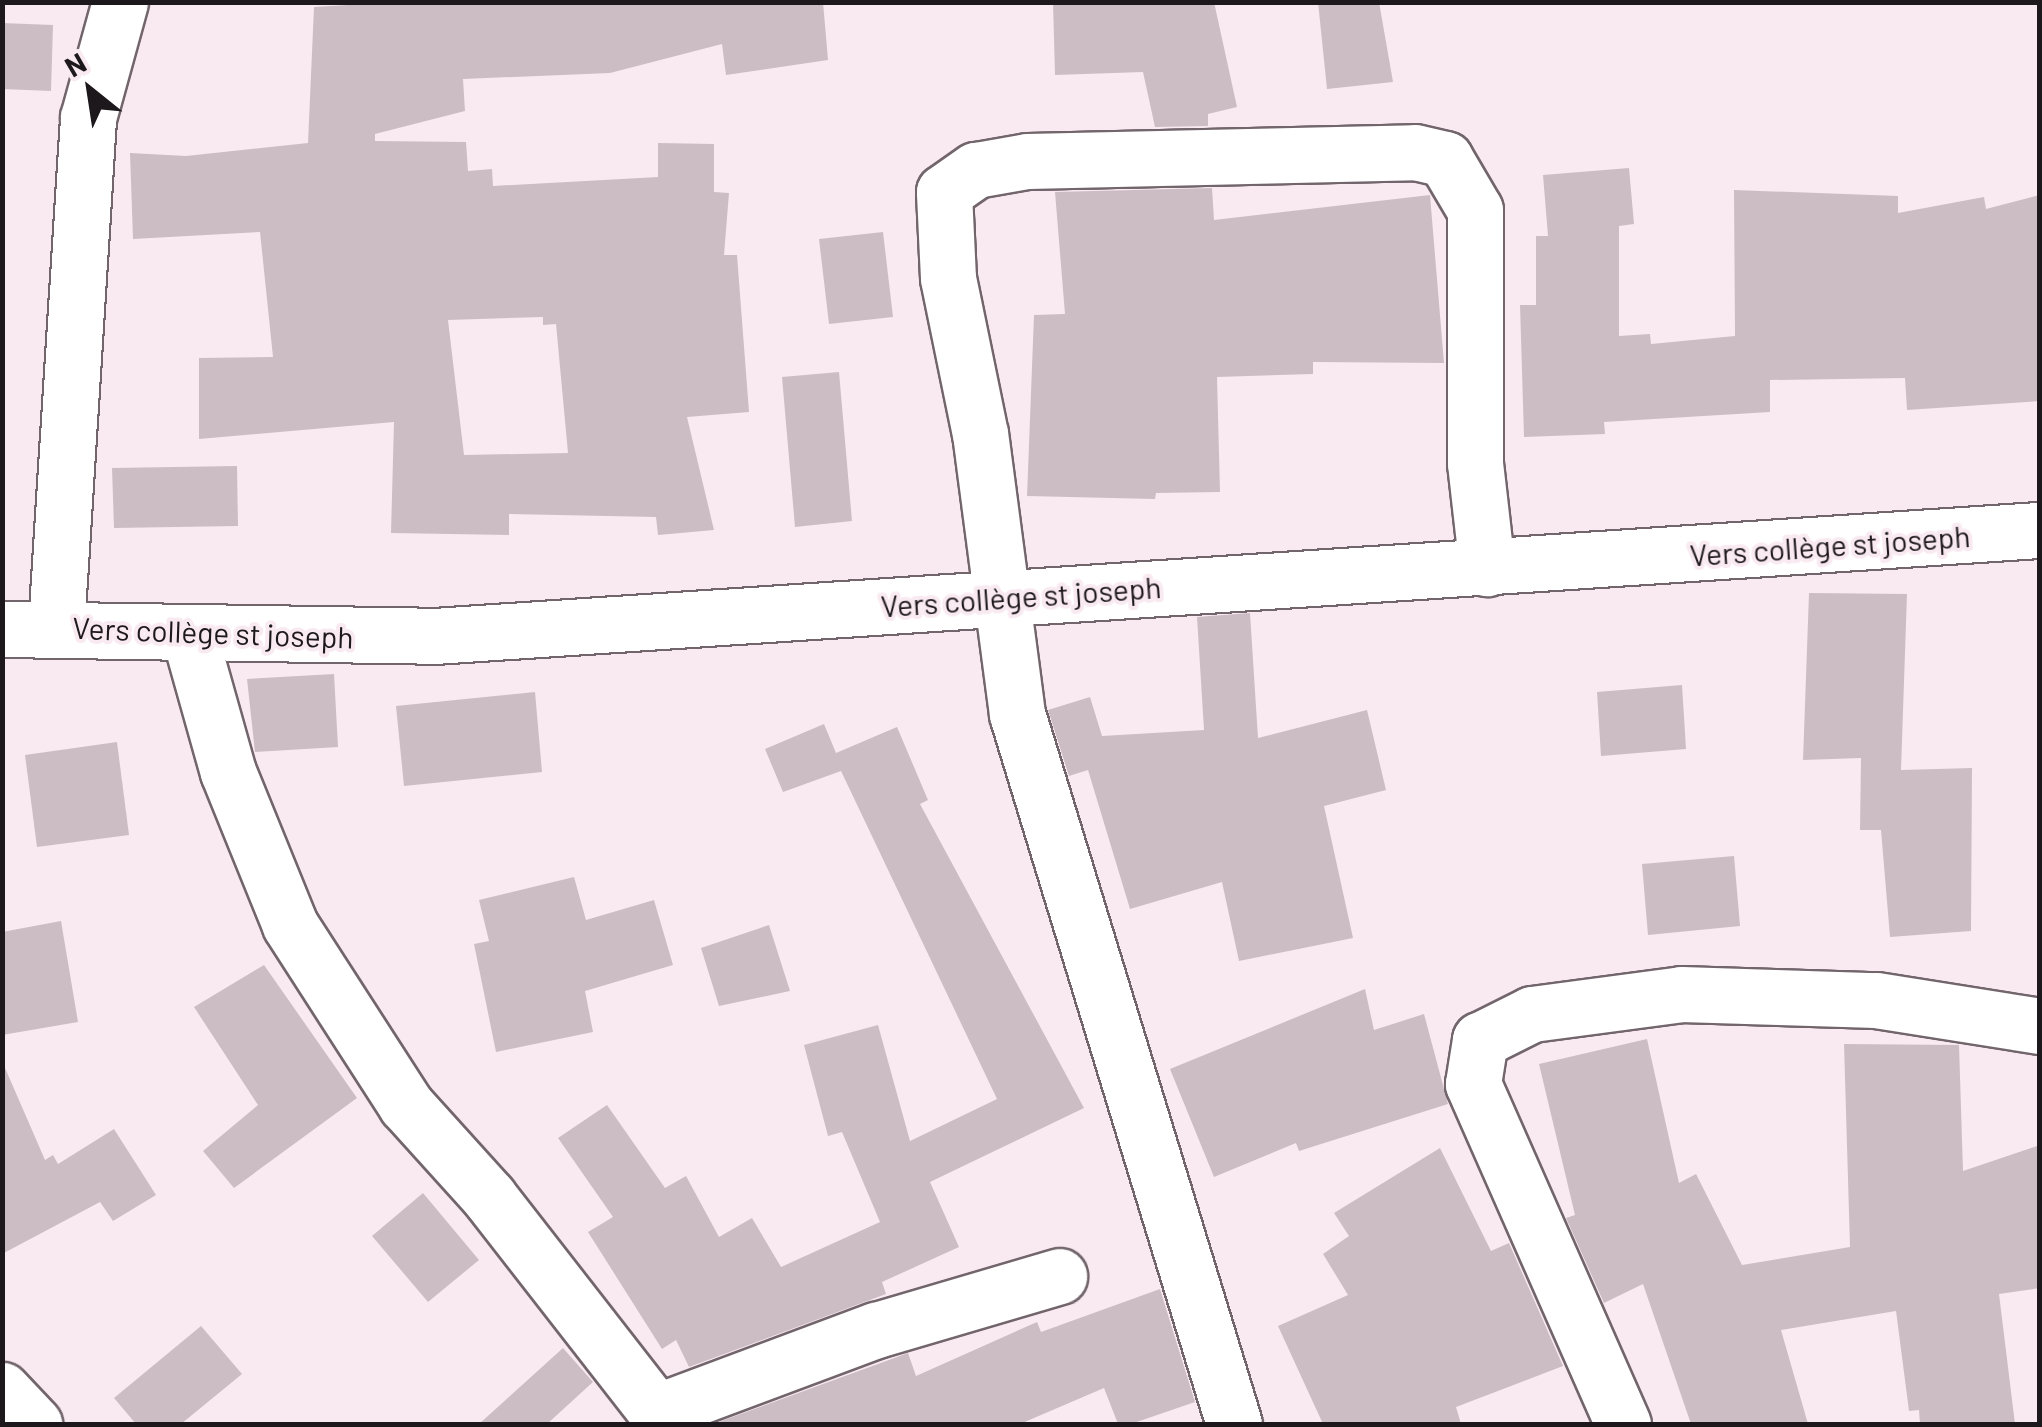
<!DOCTYPE html>
<meta charset="utf-8">
<style>
body{margin:0}
#map{position:relative;width:2042px;height:1427px;overflow:hidden;background:#f9eaf1;font-family:Barlow,sans-serif}
div>[style]{position:absolute}
.building>*{inset:0;background:#ccbdc4}
.roads{filter:drop-shadow(2px 0 #72656b) drop-shadow(-2px 0 #72656b) drop-shadow(0 2px #72656b) drop-shadow(0 -2px #72656b)}
.minor>*{height:55px;margin:-27.5px;padding:0 27.5px;transform-origin:27.5px;border-radius:27.5px;background:#fff}
span{translate:-50% -50%;white-space:nowrap;text-align:center;line-height:1.15;-webkit-text-stroke:8px #f9eaf1;paint-order:stroke}
.street-label{font-size:30px;color:#1d181b}
.frame{position:absolute;inset:0;border:5px solid #1d181b;pointer-events:none}
.north{position:absolute;left:40px;top:40px;width:100px;height:100px;-webkit-text-stroke:8px #f9eaf1;paint-order:stroke;rotate:330deg;font-size:28px;font-weight:700;line-height:40px;text-align:center;color:#1d181b}
.north::after{content:'';display:block;margin:auto;width:35px;height:45px;background:#1d181b;clip-path:polygon(50% 0,100% 100%,50% 72%,0 100%)}
</style>
<div id="map">
<div class="building">
<i style="clip-path:polygon(evenodd,398px 2px,823px 2px,828px 60px,726px 75px,722px 44px,610px 73px,463px 79px,465px 111px,375px 134px,375px 141px,466px 142px,468px 171px,492px 169px,493px 186px,658px 177px,658px 143px,714px 144px,714px 192px,729px 193px,724px 255px,737px 255px,749px 412px,687px 417px,714px 530px,658px 535px,656px 517px,509px 514px,509px 535px,391px 533px,394px 422px,199px 439px,199px 358px,273px 357px,260px 232px,133px 239px,130px 153px,186px 156px,308px 143px,314px 7px,398px 2px,543px 317px,543px 325px,556px 324px,568px 453px,464px 455px,448px 320px,543px 317px)"></i>
<i style="clip-path:polygon(1053px 2px,1214px 2px,1237px 107px,1208px 114px,1208px 126px,1155px 127px,1143px 72px,1055px 75px)"></i>
<i style="clip-path:polygon(1318px 2px,1379px 2px,1393px 82px,1327px 89px)"></i>
<i style="clip-path:polygon(2px 23px,53px 25px,51px 91px,2px 89px)"></i>
<i style="clip-path:polygon(1629px 168px,1634px 224px,1619px 226px,1619px 336px,1650px 334px,1651px 344px,1735px 336px,1734px 190px,1898px 196px,1898px 213px,1984px 197px,1986px 209px,2040px 195px,2040px 401px,1907px 410px,1905px 378px,1770px 380px,1770px 412px,1604px 422px,1605px 434px,1524px 437px,1520px 305px,1536px 305px,1536px 236px,1548px 236px,1543px 175px)"></i>
<i style="clip-path:polygon(1212px 188px,1214px 220px,1430px 195px,1444px 363px,1313px 362px,1313px 374px,1217px 377px,1220px 492px,1156px 493px,1155px 499px,1027px 496px,1034px 315px,1065px 314px,1055px 192px)"></i>
<i style="clip-path:polygon(883px 232px,893px 317px,829px 324px,819px 239px)"></i>
<i style="clip-path:polygon(839px 372px,852px 521px,795px 527px,782px 377px)"></i>
<i style="clip-path:polygon(237px 466px,238px 526px,114px 528px,112px 468px)"></i>
<i style="clip-path:polygon(1809px 593px,1907px 594px,1901px 770px,1972px 768px,1971px 931px,1890px 937px,1881px 830px,1860px 830px,1861px 758px,1803px 760px)"></i>
<i style="clip-path:polygon(1250px 613px,1258px 738px,1367px 710px,1386px 790px,1324px 806px,1353px 938px,1239px 961px,1222px 882px,1130px 909px,1088px 770px,1069px 776px,1048px 710px,1090px 697px,1102px 736px,1204px 730px,1197px 617px)"></i>
<i style="clip-path:polygon(334px 674px,338px 747px,255px 752px,247px 679px)"></i>
<i style="clip-path:polygon(1682px 685px,1686px 749px,1601px 756px,1597px 692px)"></i>
<i style="clip-path:polygon(535px 692px,542px 772px,404px 786px,396px 706px)"></i>
<i style="clip-path:polygon(824px 724px,836px 753px,897px 727px,928px 800px,920px 804px,1084px 1108px,930px 1182px,959px 1247px,882px 1282px,886px 1294px,689px 1367px,676px 1340px,662px 1349px,588px 1232px,613px 1217px,558px 1138px,607px 1105px,665px 1188px,686px 1176px,719px 1237px,752px 1218px,781px 1267px,880px 1222px,842px 1132px,828px 1136px,804px 1045px,878px 1025px,910px 1141px,997px 1099px,841px 771px,783px 792px,765px 749px)"></i>
<i style="clip-path:polygon(117px 742px,129px 835px,37px 847px,25px 755px)"></i>
<i style="clip-path:polygon(1734px 856px,1740px 926px,1648px 935px,1642px 864px)"></i>
<i style="clip-path:polygon(574px 877px,586px 920px,654px 900px,673px 965px,585px 991px,593px 1032px,496px 1052px,474px 944px,489px 941px,479px 900px)"></i>
<i style="clip-path:polygon(61px 921px,78px 1022px,2px 1035px,2px 932px)"></i>
<i style="clip-path:polygon(769px 925px,790px 991px,719px 1006px,701px 948px)"></i>
<i style="clip-path:polygon(264px 965px,357px 1098px,234px 1188px,203px 1151px,258px 1105px,194px 1007px)"></i>
<i style="clip-path:polygon(1365px 989px,1374px 1030px,1424px 1014px,1448px 1104px,1299px 1151px,1296px 1143px,1214px 1177px,1170px 1069px)"></i>
<i style="clip-path:polygon(1647px 1039px,1679px 1183px,1696px 1174px,1742px 1265px,1850px 1247px,1844px 1044px,1959px 1045px,1963px 1171px,2040px 1145px,2040px 1288px,1999px 1294px,2015px 1424px,1920px 1424px,1919px 1410px,1909px 1411px,1896px 1311px,1781px 1330px,1808px 1424px,1691px 1424px,1643px 1284px,1604px 1303px,1566px 1218px,1575px 1215px,1539px 1064px)"></i>
<i style="clip-path:polygon(2px 1061px,45px 1160px,53px 1155px,58px 1164px,114px 1129px,156px 1195px,113px 1221px,100px 1202px,2px 1254px)"></i>
<i style="clip-path:polygon(1440px 1148px,1491px 1251px,1509px 1243px,1563px 1366px,1456px 1407px,1461px 1424px,1323px 1424px,1278px 1326px,1348px 1295px,1323px 1254px,1349px 1236px,1334px 1213px)"></i>
<i style="clip-path:polygon(423px 1193px,479px 1260px,428px 1302px,372px 1236px)"></i>
<i style="clip-path:polygon(1160px 1289px,1195px 1402px,1131px 1424px,1118px 1424px,1104px 1388px,1020px 1424px,716px 1423px,908px 1353px,916px 1376px,1037px 1322px,1041px 1332px)"></i>
<i style="clip-path:polygon(201px 1326px,242px 1374px,181px 1424px,136px 1424px,114px 1398px)"></i>
<i style="clip-path:polygon(563px 1348px,593px 1382px,547px 1424px,479px 1424px)"></i>
</div>
<div class="roads">
<div class="minor">
<i style="left:56px;top:627px;width:510px;rotate:-86.4deg"></i>
<i style="left:88px;top:118px;width:120px;rotate:-74.6deg"></i>
<i style="left:2px;top:629px;width:432px;rotate:0.9deg"></i>
<i style="left:434px;top:636px;width:1609px;rotate:-3.78deg"></i>
<i style="left:190px;top:637px;width:140px;rotate:74.3deg"></i>
<i style="left:228px;top:772px;width:165px;rotate:67.9deg"></i>
<i style="left:290px;top:925px;width:214px;rotate:57.2deg"></i>
<i style="left:406px;top:1105px;width:124px;rotate:47.9deg"></i>
<i style="left:489px;top:1197px;width:288px;rotate:52.1deg"></i>
<i style="left:2px;top:1390px;width:47px;rotate:46.7deg"></i>
<i style="left:659px;top:1411px;width:232px;rotate:-20.5deg"></i>
<i style="left:876px;top:1330px;width:191px;rotate:-16.4deg"></i>
<i style="left:1234px;top:1424px;width:742px;rotate:-106.99deg"></i>
<i style="left:1017px;top:714px;width:282px;rotate:-97.5deg"></i>
<i style="left:980px;top:434px;width:159px;rotate:-101.6deg"></i>
<i style="left:948px;top:278px;width:86px;rotate:-92.7deg"></i>
<i style="left:944px;top:192px;width:39px;rotate:-35deg"></i>
<i style="left:976px;top:170px;width:52px;rotate:-10deg"></i>
<i style="left:1027px;top:161px;width:388px;rotate:-1.3deg"></i>
<i style="left:1415px;top:152px;width:31px;rotate:13deg"></i>
<i style="left:1445px;top:159px;width:59px;rotate:59.5deg"></i>
<i style="left:1475px;top:210px;width:253px;rotate:90deg"></i>
<i style="left:1475px;top:463px;width:106px;rotate:83.5deg"></i>
<i style="left:1623px;top:1424px;width:372px;rotate:-113.8deg"></i>
<i style="left:1473px;top:1084px;width:45px;rotate:-81deg"></i>
<i style="left:1480px;top:1040px;width:58px;rotate:-26.6deg"></i>
<i style="left:1532px;top:1014px;width:150px;rotate:-7.6deg"></i>
<i style="left:1681px;top:994px;width:195px;rotate:1.8deg"></i>
<i style="left:1876px;top:1000px;width:166px;rotate:9deg"></i>
</div>
</div>
<div class="street-label">
<span style="left:1830px;top:545px;rotate:-4deg">Vers collège st joseph</span>
<span style="left:1021px;top:596px;rotate:-4deg">Vers collège st joseph</span>
<span style="left:213px;top:632px;rotate:2deg">Vers collège st joseph</span>
</div>
<div class="frame"></div>
<div class="north">N</div>
</div>
